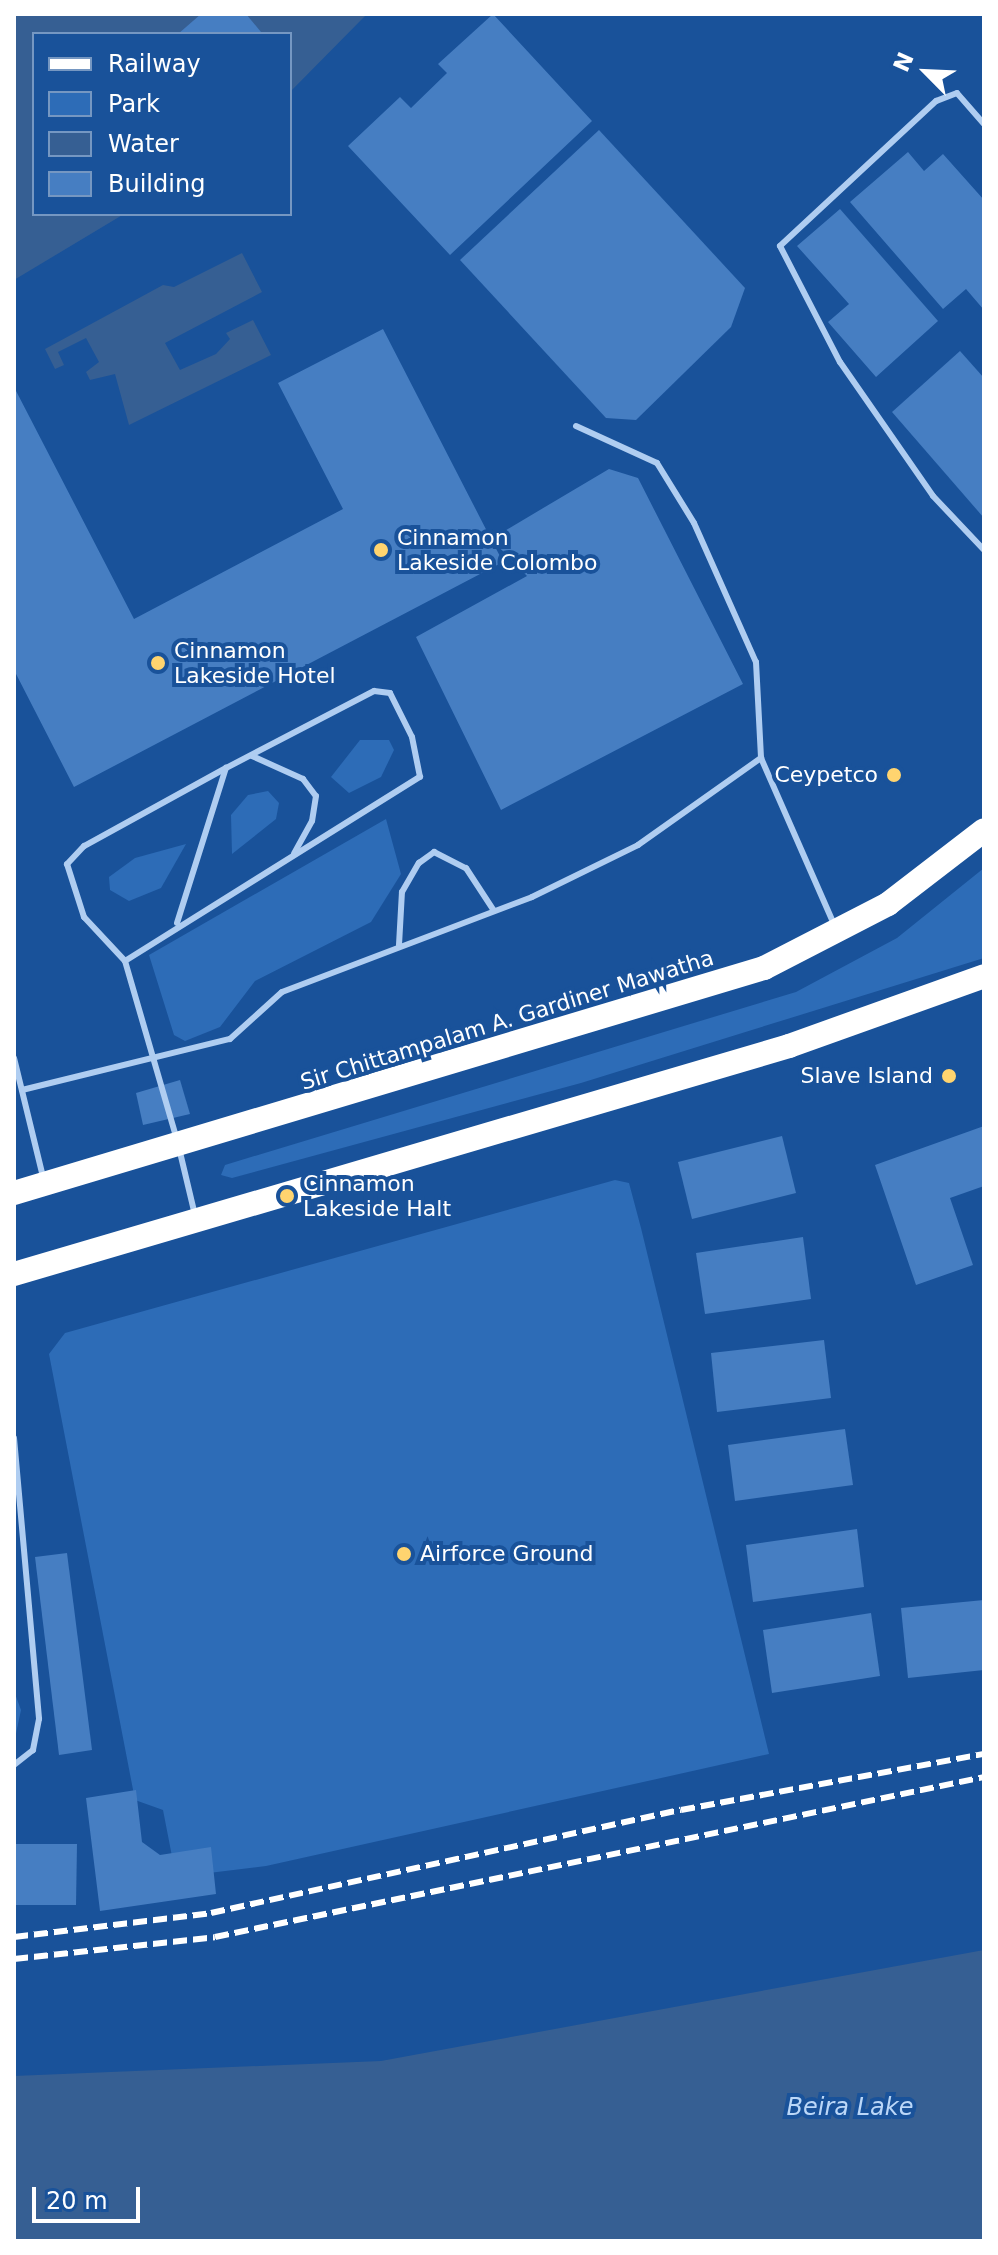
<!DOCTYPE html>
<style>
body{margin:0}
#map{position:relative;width:998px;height:2255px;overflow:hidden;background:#19529a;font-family:"DejaVu Sans",sans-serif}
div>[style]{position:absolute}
.green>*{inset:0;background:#2d6cb7}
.water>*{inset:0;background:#365f93}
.building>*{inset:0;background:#467ec2}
.lane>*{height:6px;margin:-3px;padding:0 3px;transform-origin:3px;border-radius:3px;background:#afcdf1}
.highway>*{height:24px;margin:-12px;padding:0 12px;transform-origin:12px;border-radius:12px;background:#fff}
.rail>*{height:6px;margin-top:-3px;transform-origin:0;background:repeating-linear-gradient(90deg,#fff 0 14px,transparent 0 20px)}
.dots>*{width:22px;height:22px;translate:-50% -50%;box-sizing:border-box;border:4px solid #19529a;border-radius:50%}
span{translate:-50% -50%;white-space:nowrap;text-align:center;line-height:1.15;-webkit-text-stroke:8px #19529a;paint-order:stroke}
.poi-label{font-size:22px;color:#fff}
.left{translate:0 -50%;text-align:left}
.right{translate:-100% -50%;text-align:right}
.street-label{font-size:22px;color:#fff}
.water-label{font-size:24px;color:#bbd7f8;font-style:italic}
.frame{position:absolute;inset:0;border:16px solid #fff;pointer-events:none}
.legend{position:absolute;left:32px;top:32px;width:260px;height:184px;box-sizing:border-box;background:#19529a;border:2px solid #7597c2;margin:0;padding:10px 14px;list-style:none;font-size:24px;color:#fff}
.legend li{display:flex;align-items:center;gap:16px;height:40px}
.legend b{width:40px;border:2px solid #7597c2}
.north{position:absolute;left:886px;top:32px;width:80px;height:80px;-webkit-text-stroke:6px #19529a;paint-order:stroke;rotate:294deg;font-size:22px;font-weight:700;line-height:32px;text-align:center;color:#fff}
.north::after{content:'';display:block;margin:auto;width:28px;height:36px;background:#fff;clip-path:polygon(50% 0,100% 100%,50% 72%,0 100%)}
.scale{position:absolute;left:32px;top:2187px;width:108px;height:36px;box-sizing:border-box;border:4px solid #fff;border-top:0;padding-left:10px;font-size:24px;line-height:28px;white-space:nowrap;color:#fff;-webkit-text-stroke:6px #19529a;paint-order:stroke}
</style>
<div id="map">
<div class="green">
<i style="clip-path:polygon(360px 740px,389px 740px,394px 750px,381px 777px,349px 793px,331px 777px)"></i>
<i style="clip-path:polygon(268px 791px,279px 803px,276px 819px,232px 854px,231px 815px,248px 795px)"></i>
<i style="clip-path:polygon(386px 819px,401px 874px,371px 922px,255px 981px,220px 1027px,185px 1041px,174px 1035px,149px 955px)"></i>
<i style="clip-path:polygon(186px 844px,161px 888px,129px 901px,110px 890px,109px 877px,135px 858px)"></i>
<i style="clip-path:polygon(984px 868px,984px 958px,581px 1083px,232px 1178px,221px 1175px,225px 1165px,796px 992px,897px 938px)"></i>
<i style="clip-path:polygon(615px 1180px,629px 1183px,641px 1228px,769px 1754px,266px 1866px,176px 1877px,163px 1810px,135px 1800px,49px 1354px,65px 1333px)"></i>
<i style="clip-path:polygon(14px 1691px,21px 1710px,14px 1743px)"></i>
</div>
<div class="water">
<i style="clip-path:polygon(14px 14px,367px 14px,290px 92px,290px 34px,34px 34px,34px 214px,124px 214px,14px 280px)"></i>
<i style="clip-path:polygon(242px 253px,262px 292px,165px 343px,180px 370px,216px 354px,230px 339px,226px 333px,253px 320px,271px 355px,129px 425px,115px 374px,90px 380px,86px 372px,99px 362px,86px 338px,58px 352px,64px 365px,55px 369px,45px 349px,163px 285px,174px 287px)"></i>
<i style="clip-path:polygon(984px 1950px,984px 2241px,14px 2241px,14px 2076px,381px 2061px)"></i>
</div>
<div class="building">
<i style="clip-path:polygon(201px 14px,246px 14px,261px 32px,178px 34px)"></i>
<i style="clip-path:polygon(493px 14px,592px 121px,450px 255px,348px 146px,400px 97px,411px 108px,447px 73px,438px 64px)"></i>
<i style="clip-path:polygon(599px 130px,745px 288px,731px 327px,636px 420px,606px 418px,460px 260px)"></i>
<i style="clip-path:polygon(908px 152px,924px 171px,943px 154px,984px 200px,984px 310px,966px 289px,943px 309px,850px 202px)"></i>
<i style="clip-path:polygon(840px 209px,938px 321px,876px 377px,828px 322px,849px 304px,797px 246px)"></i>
<i style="clip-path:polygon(383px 329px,491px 539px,609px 469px,638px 478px,743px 684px,501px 810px,416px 637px,527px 576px,491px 539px,503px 562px,74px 787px,14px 670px,14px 387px,134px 619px,343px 509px,278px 383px)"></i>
<i style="clip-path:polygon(960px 351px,984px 378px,984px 518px,892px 412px)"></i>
<i style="clip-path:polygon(180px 1080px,190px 1114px,143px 1125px,136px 1093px)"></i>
<i style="clip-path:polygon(984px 1126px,984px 1186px,950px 1198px,973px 1265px,916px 1285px,875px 1165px)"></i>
<i style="clip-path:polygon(782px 1136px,796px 1193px,692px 1219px,678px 1162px)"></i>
<i style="clip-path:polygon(803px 1237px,811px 1299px,705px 1314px,696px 1253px)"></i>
<i style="clip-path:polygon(824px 1340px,831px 1398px,717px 1412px,711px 1353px)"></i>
<i style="clip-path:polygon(845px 1429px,853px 1485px,735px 1501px,728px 1445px)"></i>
<i style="clip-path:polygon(857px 1529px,864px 1587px,753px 1602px,746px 1545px)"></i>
<i style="clip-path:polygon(67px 1553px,92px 1750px,59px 1755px,35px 1557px)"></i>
<i style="clip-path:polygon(984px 1600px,984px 1670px,908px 1678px,901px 1608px)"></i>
<i style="clip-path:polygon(871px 1613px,880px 1676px,772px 1693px,763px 1630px)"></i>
<i style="clip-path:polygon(136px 1790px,142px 1842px,160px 1855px,211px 1847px,216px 1894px,100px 1911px,86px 1798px)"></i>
<i style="clip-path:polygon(14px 1844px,77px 1844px,76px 1905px,14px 1905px)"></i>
</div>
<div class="lane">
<i style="left:984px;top:124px;width:41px;rotate:-131.1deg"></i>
<i style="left:957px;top:93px;width:22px;rotate:159deg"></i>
<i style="left:936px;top:101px;width:213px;rotate:137.1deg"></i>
<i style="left:780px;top:246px;width:131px;rotate:62.7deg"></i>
<i style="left:840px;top:362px;width:163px;rotate:55.2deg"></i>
<i style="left:933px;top:496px;width:74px;rotate:46.6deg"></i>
<i style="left:576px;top:426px;width:89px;rotate:24.6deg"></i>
<i style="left:657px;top:463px;width:70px;rotate:58.3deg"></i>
<i style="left:694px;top:523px;width:152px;rotate:66deg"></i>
<i style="left:756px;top:662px;width:96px;rotate:87deg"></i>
<i style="left:761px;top:758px;width:181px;rotate:66.3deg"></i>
<i style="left:252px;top:756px;width:56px;rotate:24.3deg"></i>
<i style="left:303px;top:779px;width:21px;rotate:53deg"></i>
<i style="left:316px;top:796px;width:25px;rotate:99deg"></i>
<i style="left:312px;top:821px;width:37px;rotate:119deg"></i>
<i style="left:177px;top:923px;width:163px;rotate:-72.5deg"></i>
<i style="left:399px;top:945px;width:53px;rotate:-86.8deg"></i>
<i style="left:402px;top:892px;width:34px;rotate:-60deg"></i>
<i style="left:419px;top:863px;width:19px;rotate:-36deg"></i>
<i style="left:434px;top:852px;width:36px;rotate:27deg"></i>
<i style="left:466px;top:868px;width:51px;rotate:56.9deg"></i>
<i style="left:125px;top:961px;width:348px;rotate:-32deg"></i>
<i style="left:420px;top:777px;width:41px;rotate:-101.3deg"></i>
<i style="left:412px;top:737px;width:49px;rotate:-116.6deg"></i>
<i style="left:390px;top:693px;width:16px;rotate:-173deg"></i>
<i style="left:374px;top:691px;width:167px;rotate:152.5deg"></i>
<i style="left:226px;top:768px;width:162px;rotate:151.2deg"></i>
<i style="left:84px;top:846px;width:25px;rotate:133deg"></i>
<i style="left:67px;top:864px;width:56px;rotate:72.2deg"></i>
<i style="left:84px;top:917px;width:60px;rotate:47deg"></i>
<i style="left:125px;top:961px;width:183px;rotate:73.8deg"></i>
<i style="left:14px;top:1058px;width:122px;rotate:76.3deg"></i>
<i style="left:22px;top:1090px;width:214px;rotate:-13.8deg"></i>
<i style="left:230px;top:1039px;width:70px;rotate:-42.1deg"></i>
<i style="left:282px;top:992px;width:267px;rotate:-20.8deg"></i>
<i style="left:532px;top:897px;width:118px;rotate:-26.1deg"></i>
<i style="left:638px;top:845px;width:151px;rotate:-35.3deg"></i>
<i style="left:179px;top:1148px;width:69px;rotate:76.6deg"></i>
<i style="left:14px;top:1438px;width:282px;rotate:84.9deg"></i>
<i style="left:39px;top:1719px;width:32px;rotate:101deg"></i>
<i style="left:33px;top:1750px;width:24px;rotate:142deg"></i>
</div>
<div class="highway">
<i style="left:14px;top:1193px;width:783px;rotate:-16.7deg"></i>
<i style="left:764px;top:968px;width:140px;rotate:-27.3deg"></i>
<i style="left:888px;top:904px;width:121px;rotate:-37.6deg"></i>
<i style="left:14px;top:1274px;width:808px;rotate:-16.39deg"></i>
<i style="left:789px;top:1046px;width:207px;rotate:-19.7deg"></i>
</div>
<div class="rail">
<i style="left:14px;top:1937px;width:198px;rotate:-6.9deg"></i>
<i style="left:211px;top:1913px;width:481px;rotate:-12.4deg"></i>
<i style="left:681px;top:1810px;width:308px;rotate:-10.5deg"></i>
<i style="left:14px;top:1959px;width:202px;rotate:-6.2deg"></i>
<i style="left:215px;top:1937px;width:785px;rotate:-11.75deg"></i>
</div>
<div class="dots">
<i style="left:381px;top:550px;background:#ffd46f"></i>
<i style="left:158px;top:663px;background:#ffd46f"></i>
<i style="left:894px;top:775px;background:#ffd46f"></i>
<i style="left:949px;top:1076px;background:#ffd46f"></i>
<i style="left:287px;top:1196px;background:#ffd46f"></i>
<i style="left:404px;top:1554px;background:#ffd46f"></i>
</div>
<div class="poi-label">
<span class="left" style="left:397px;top:550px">Cinnamon<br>Lakeside Colombo</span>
<span class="left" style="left:174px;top:663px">Cinnamon<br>Lakeside Hotel</span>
<span class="right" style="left:878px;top:775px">Ceypetco</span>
<span class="right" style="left:933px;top:1076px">Slave Island</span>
<span class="left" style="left:303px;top:1196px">Cinnamon<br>Lakeside Halt</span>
<span class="left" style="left:420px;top:1554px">Airforce Ground</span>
</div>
<div class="street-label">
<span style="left:507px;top:1020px;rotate:-17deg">Sir Chittampalam A. Gardiner Mawatha</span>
</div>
<div class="water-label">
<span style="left:850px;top:2108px">Beira Lake</span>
</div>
<div class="frame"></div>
<ul class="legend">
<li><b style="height:10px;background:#fff"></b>Railway</li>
<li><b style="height:22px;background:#2d6cb7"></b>Park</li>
<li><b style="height:22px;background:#365f93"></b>Water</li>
<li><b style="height:22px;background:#467ec2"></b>Building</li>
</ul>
<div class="north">N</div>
<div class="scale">20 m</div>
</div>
